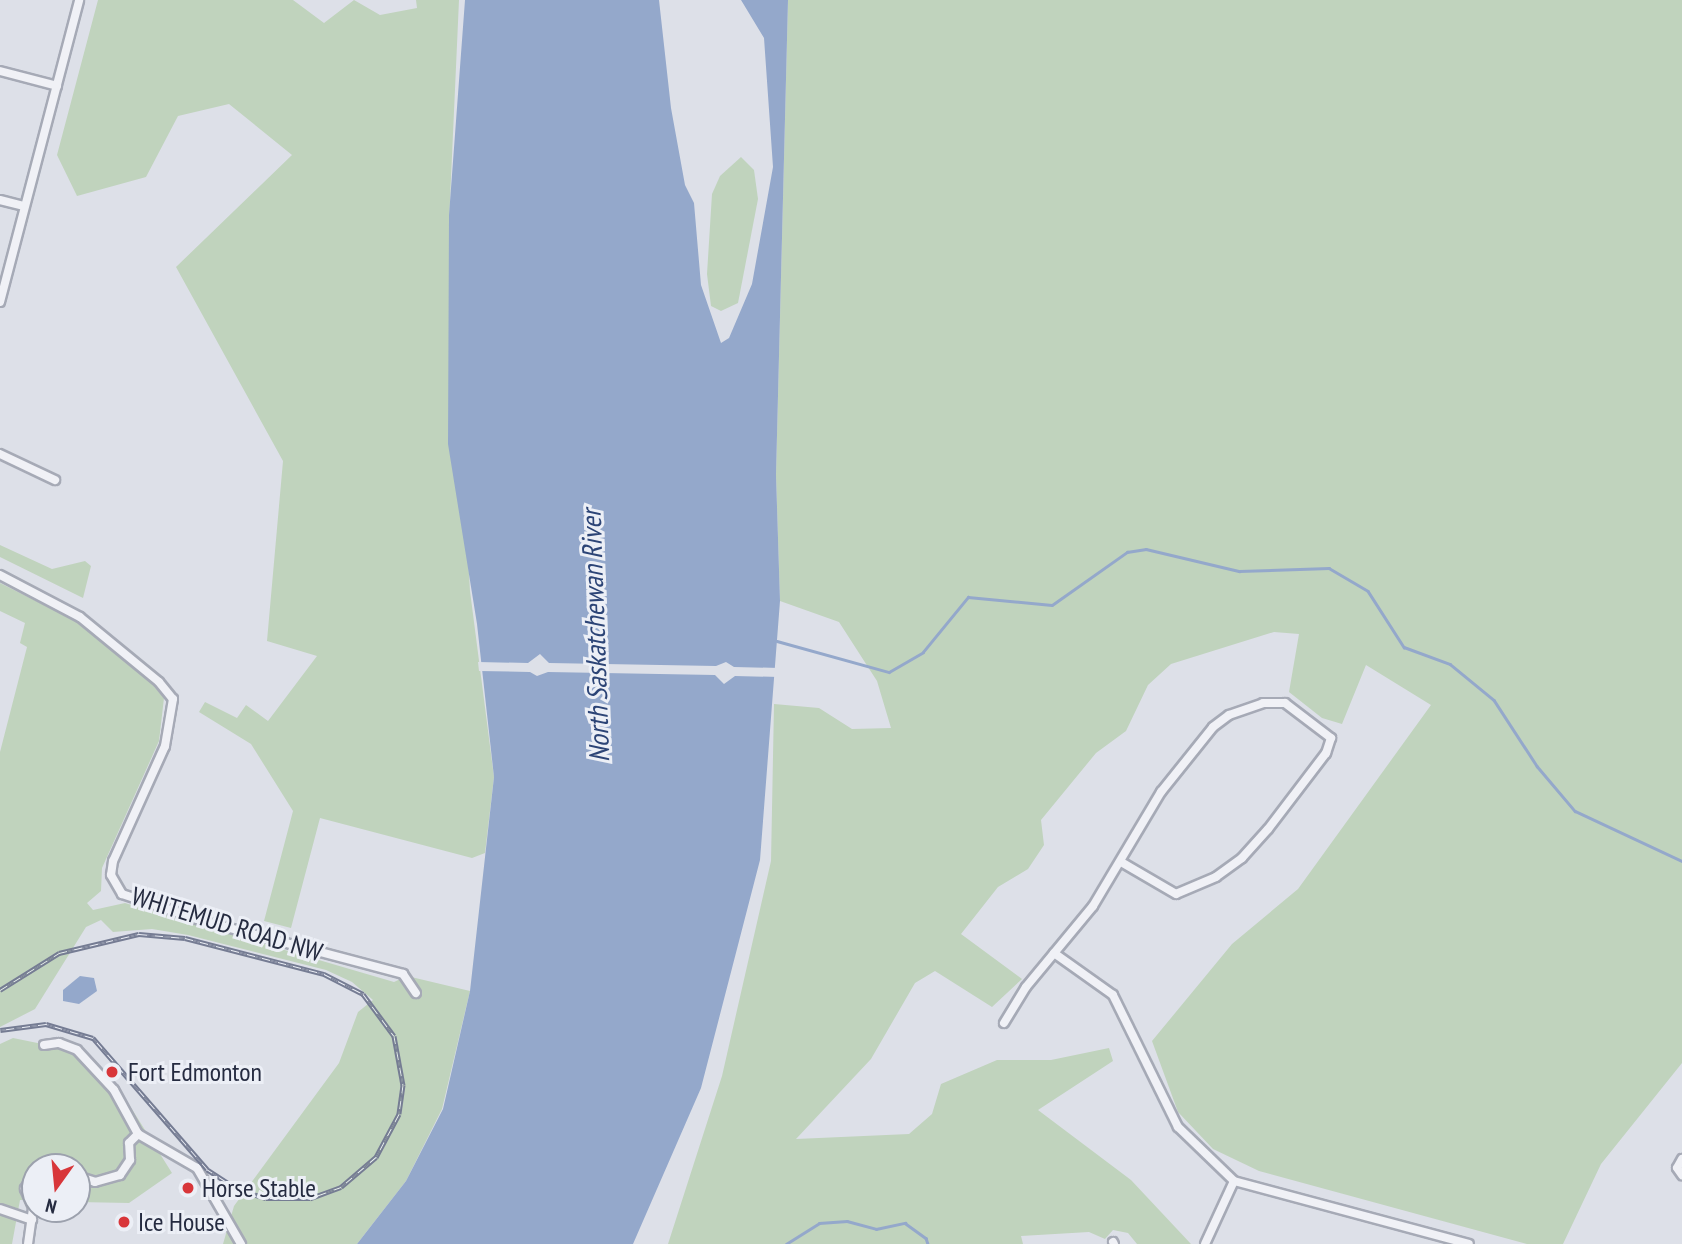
<!DOCTYPE html>
<style>
body{margin:0}
#map{position:relative;width:1682px;height:1244px;overflow:hidden;background:#dde0e8;font-family:"PT Sans Narrow",sans-serif}
div>[style]{position:absolute}
.green>*{inset:0;background:#c0d3bd}
.water>*{inset:0;background:#94a8cb}
.pier>*{inset:0;background:#dde0e8}
.stream>*{height:2.5px;margin:-1.25px;padding:0 1.25px;transform-origin:1.25px;border-radius:1.25px;background:#94a8cb}
.roads{filter:drop-shadow(2px 0 #a6aab6) drop-shadow(-2px 0 #a6aab6) drop-shadow(0 2px #a6aab6) drop-shadow(0 -2px #a6aab6)}
.street>*{height:8px;margin:-4px;padding:0 4px;transform-origin:4px;border-radius:4px;background:#f0f1f6}
.rail>*{height:5px;margin-top:-2.5px;transform-origin:0;background:repeating-linear-gradient(90deg,#eceff6 0 8px,#757c93 0 16px);box-sizing:border-box;border-block:2px solid #757c93}
.dots>*{width:19px;height:19px;translate:-50% -50%;box-sizing:border-box;border:4px solid #eceff6;border-radius:50%}
span{translate:-50% -50%;white-space:nowrap;text-align:center;line-height:1.15;-webkit-text-stroke:6px #eceff6;paint-order:stroke}
.street-label{font-size:26px;color:#252b40}
.poi-label{font-size:26px;color:#252b40}
.left{translate:0 -50%;text-align:left}
.water-label{font-size:28px;color:#2c4476;font-style:italic}
.north{position:absolute;left:21px;top:1153px;width:70px;height:70px;box-sizing:border-box;background:#eceff6;border:2px solid #9ca1ad;border-radius:50%;rotate:195deg;font-size:19px;font-weight:700;line-height:28px;text-align:center;color:#252b40}
.north::after{content:'';display:block;margin:auto;width:24px;height:32px;background:#d8363a;clip-path:polygon(50% 0,100% 100%,50% 72%,0 100%)}
</style>
<div id="map">
<div class="green">
<i style="clip-path:polygon(98px 0,293px 0,324px 23px,354px 0,380px 15px,417px 8px,416px 0,459px 0,449px 223px,470px 591px,494px 777px,485px 853px,472px 858px,320px 818px,291px 928px,264px 921px,293px 811px,251px 744px,199px 712px,205px 702px,237px 718px,246px 705px,268px 721px,317px 656px,267px 641px,283px 461px,176px 267px,292px 155px,229px 104px,178px 116px,146px 177px,77px 196px,57px 155px)"></i>
<i style="clip-path:polygon(788px 0,1682px 0,1682px 1063px,1601px 1164px,1563px 1244px,1527px 1244px,1259px 1171px,1213px 1149px,1178px 1112px,1152px 1041px,1232px 944px,1298px 889px,1431px 705px,1366px 665px,1342px 724px,1322px 718px,1289px 692px,1299px 634px,1274px 632px,1171px 664px,1148px 685px,1126px 731px,1096px 753px,1041px 820px,1044px 845px,1028px 869px,998px 887px,961px 934px,1022px 979px,992px 1007px,935px 971px,915px 983px,871px 1059px,796px 1139px,909px 1134px,932px 1114px,941px 1084px,997px 1060px,1051px 1060px,1109px 1048px,1113px 1061px,1038px 1110px,1131px 1180px,1191px 1244px,1137px 1244px,1128px 1233px,1113px 1230px,1105px 1239px,1089px 1232px,1021px 1236px,1023px 1244px,668px 1244px,722px 1076px,771px 861px,774px 704px,819px 708px,852px 729px,891px 728px,877px 681px,839px 622px,780px 601px,776px 475px)"></i>
<i style="clip-path:polygon(741px 157px,754px 170px,758px 199px,738px 303px,721px 311px,711px 306px,707px 274px,712px 194px,720px 176px)"></i>
<i style="clip-path:polygon(0 545px,52px 569px,85px 561px,91px 566px,83px 598px,0 557px)"></i>
<i style="clip-path:polygon(0 583px,76px 621px,147px 678px,164px 698px,159px 741px,102px 868px,101px 891px,87px 903px,93px 910px,125px 903px,394px 982px,407px 976px,470px 991px,442px 1109px,406px 1181px,357px 1244px,223px 1244px,234px 1206px,339px 1063px,358px 1012px,373px 1000px,352px 982px,326px 970px,188px 935px,152px 929px,113px 932px,101px 920px,86px 927px,35px 1009px,0 1027px,0 752px,27px 647px,20px 643px,25px 623px,0 611px)"></i>
<i style="clip-path:polygon(13px 1038px,67px 1049px,118px 1087px,172px 1173px,129px 1203px,77px 1202px,77px 1167px,35px 1167px,35px 1200px,20px 1200px,12px 1244px,0 1244px,0 1044px)"></i>
</div>
<div class="water">
<i style="clip-path:polygon(465px 0,659px 0,671px 108px,685px 185px,694px 203px,701px 285px,721px 343px,729px 338px,752px 284px,773px 167px,764px 38px,741px 0,788px 0,776px 475px,780px 601px,760px 860px,701px 1088px,633px 1244px,357px 1244px,406px 1181px,443px 1109px,470px 991px,494px 777px,477px 624px,448px 444px,449px 215px)"></i>
<i style="clip-path:polygon(80px 976px,94px 978px,97px 991px,79px 1004px,63px 1001px,63px 990px)"></i>
</div>
<div class="pier">
<i style="clip-path:polygon(540px 654px,549px 663px,716px 666px,726px 662px,734px 667px,779px 668px,779px 677px,735px 676px,724px 684px,715px 675px,548px 672px,537px 676px,530px 672px,479px 671px,478px 662px,528px 663px)"></i>
</div>
<div class="stream">
<i style="left:777px;top:641px;width:116px;rotate:15.5deg"></i>
<i style="left:889px;top:672px;width:39px;rotate:-30deg"></i>
<i style="left:923px;top:652px;width:71px;rotate:-50.7deg"></i>
<i style="left:968px;top:597px;width:84px;rotate:5.4deg"></i>
<i style="left:1052px;top:605px;width:92px;rotate:-35.2deg"></i>
<i style="left:1127px;top:552px;width:19px;rotate:-9deg"></i>
<i style="left:1146px;top:549px;width:96px;rotate:13.3deg"></i>
<i style="left:1239px;top:571px;width:90px;rotate:-1.9deg"></i>
<i style="left:1329px;top:568px;width:45px;rotate:30.5deg"></i>
<i style="left:1368px;top:591px;width:67px;rotate:57.3deg"></i>
<i style="left:1404px;top:647px;width:49px;rotate:20.3deg"></i>
<i style="left:1450px;top:664px;width:57px;rotate:39.3deg"></i>
<i style="left:1494px;top:700px;width:79px;rotate:56.9deg"></i>
<i style="left:1537px;top:766px;width:59px;rotate:49.8deg"></i>
<i style="left:1575px;top:811px;width:118px;rotate:25deg"></i>
<i style="left:786px;top:1244px;width:39px;rotate:-32deg"></i>
<i style="left:819px;top:1223px;width:28px;rotate:-4deg"></i>
<i style="left:847px;top:1221px;width:30px;rotate:15deg"></i>
<i style="left:876px;top:1229px;width:30px;rotate:-12deg"></i>
<i style="left:905px;top:1223px;width:26px;rotate:36deg"></i>
<i style="left:926px;top:1238px;width:6px;rotate:72deg"></i>
</div>
<div class="roads">
<div class="street">
<i style="left:0;top:71px;width:59px;rotate:14.7deg"></i>
<i style="left:0;top:200px;width:25px;rotate:14deg"></i>
<i style="left:0;top:302px;width:312px;rotate:-75.3deg"></i>
<i style="left:0;top:454px;width:61px;rotate:25.3deg"></i>
<i style="left:0;top:575px;width:90px;rotate:27.7deg"></i>
<i style="left:80px;top:617px;width:102px;rotate:39.4deg"></i>
<i style="left:159px;top:682px;width:22px;rotate:51deg"></i>
<i style="left:173px;top:699px;width:48px;rotate:99.7deg"></i>
<i style="left:165px;top:746px;width:126px;rotate:114.3deg"></i>
<i style="left:113px;top:861px;width:14px;rotate:98deg"></i>
<i style="left:111px;top:875px;width:22px;rotate:60deg"></i>
<i style="left:122px;top:894px;width:85px;rotate:18.4deg"></i>
<i style="left:203px;top:921px;width:207px;rotate:14.8deg"></i>
<i style="left:403px;top:974px;width:23px;rotate:56deg"></i>
<i style="left:1054px;top:953px;width:72px;rotate:35.4deg"></i>
<i style="left:1113px;top:995px;width:147px;rotate:63.8deg"></i>
<i style="left:1178px;top:1127px;width:78px;rotate:44deg"></i>
<i style="left:1234px;top:1181px;width:243px;rotate:15deg"></i>
<i style="left:1004px;top:1023px;width:42px;rotate:-58.6deg"></i>
<i style="left:1026px;top:987px;width:105px;rotate:-50.4deg"></i>
<i style="left:1093px;top:906px;width:133px;rotate:-59.2deg"></i>
<i style="left:1161px;top:792px;width:83px;rotate:-51.3deg"></i>
<i style="left:1213px;top:727px;width:20px;rotate:-37deg"></i>
<i style="left:1229px;top:715px;width:36px;rotate:-19deg"></i>
<i style="left:1263px;top:703px;width:22px"></i>
<i style="left:1285px;top:703px;width:58px;rotate:37.3deg"></i>
<i style="left:1331px;top:738px;width:16px;rotate:108deg"></i>
<i style="left:1326px;top:753px;width:96px;rotate:127.3deg"></i>
<i style="left:1268px;top:829px;width:39px;rotate:132deg"></i>
<i style="left:1242px;top:858px;width:32px;rotate:144deg"></i>
<i style="left:1216px;top:877px;width:43px;rotate:157deg"></i>
<i style="left:1176px;top:894px;width:64px;rotate:-149.8deg"></i>
<i style="left:44px;top:1045px;width:15px;rotate:-8deg"></i>
<i style="left:59px;top:1043px;width:19px;rotate:21deg"></i>
<i style="left:77px;top:1050px;width:54px;rotate:47.2deg"></i>
<i style="left:114px;top:1090px;width:50px;rotate:61.4deg"></i>
<i style="left:138px;top:1134px;width:68px;rotate:30deg"></i>
<i style="left:197px;top:1168px;width:88px;rotate:59.9deg"></i>
<i style="left:1682px;top:1159px;width:10px;rotate:119deg"></i>
<i style="left:1677px;top:1168px;width:9px;rotate:54deg"></i>
<i style="left:40px;top:1167px;width:23px"></i>
<i style="left:77px;top:1176px;width:19px;rotate:18deg"></i>
<i style="left:95px;top:1182px;width:26px;rotate:-16deg"></i>
<i style="left:120px;top:1175px;width:18px;rotate:-56deg"></i>
<i style="left:130px;top:1160px;width:17px;rotate:-93deg"></i>
<i style="left:129px;top:1143px;width:13px;rotate:-45deg"></i>
<i style="left:0;top:1209px;width:34px;rotate:19deg"></i>
<i style="left:1113px;top:1242px;width:2px;rotate:63deg"></i>
<i style="left:28px;top:1244px;width:37px;rotate:-82deg"></i>
<i style="left:33px;top:1207px;width:20px;rotate:-114deg"></i>
<i style="left:25px;top:1189px;width:21px;rotate:-61deg"></i>
<i style="left:1205px;top:1244px;width:69px;rotate:-65.3deg"></i>
</div>
</div>
<div class="rail">
<i style="left:0;top:990px;width:70px;rotate:-32.1deg"></i>
<i style="left:59px;top:953px;width:82px;rotate:-13.4deg"></i>
<i style="left:139px;top:934px;width:46px;rotate:5deg"></i>
<i style="left:185px;top:938px;width:144px;rotate:14.5deg"></i>
<i style="left:324px;top:974px;width:44px;rotate:27.1deg"></i>
<i style="left:363px;top:994px;width:52px;rotate:53.6deg"></i>
<i style="left:394px;top:1036px;width:50px;rotate:79.6deg"></i>
<i style="left:403px;top:1085px;width:29px;rotate:98deg"></i>
<i style="left:399px;top:1114px;width:49px;rotate:118.1deg"></i>
<i style="left:376px;top:1157px;width:46px;rotate:139.4deg"></i>
<i style="left:341px;top:1187px;width:33px;rotate:160deg"></i>
<i style="left:310px;top:1198px;width:44px;rotate:180deg"></i>
<i style="left:266px;top:1198px;width:28px;rotate:-163deg"></i>
<i style="left:239px;top:1190px;width:38px;rotate:-147deg"></i>
<i style="left:207px;top:1169px;width:174px;rotate:-131deg"></i>
<i style="left:93px;top:1038px;width:49px;rotate:-163.4deg"></i>
<i style="left:46px;top:1024px;width:46px;rotate:172.6deg"></i>
</div>
<div class="dots">
<i style="left:112px;top:1072px;background:#d8363a"></i>
<i style="left:188px;top:1188px;background:#d8363a"></i>
<i style="left:124px;top:1222px;background:#d8363a"></i>
</div>
<div class="street-label">
<span style="left:227px;top:924px;rotate:17deg">WHITEMUD ROAD NW</span>
</div>
<div class="poi-label">
<span class="left" style="left:128px;top:1072px">Fort Edmonton</span>
<span class="left" style="left:202px;top:1188px">Horse Stable</span>
<span class="left" style="left:138px;top:1222px">Ice House</span>
</div>
<div class="water-label">
<span style="left:595px;top:636px;rotate:-92deg">North Saskatchewan River</span>
</div>
<div class="north">N</div>
</div>
